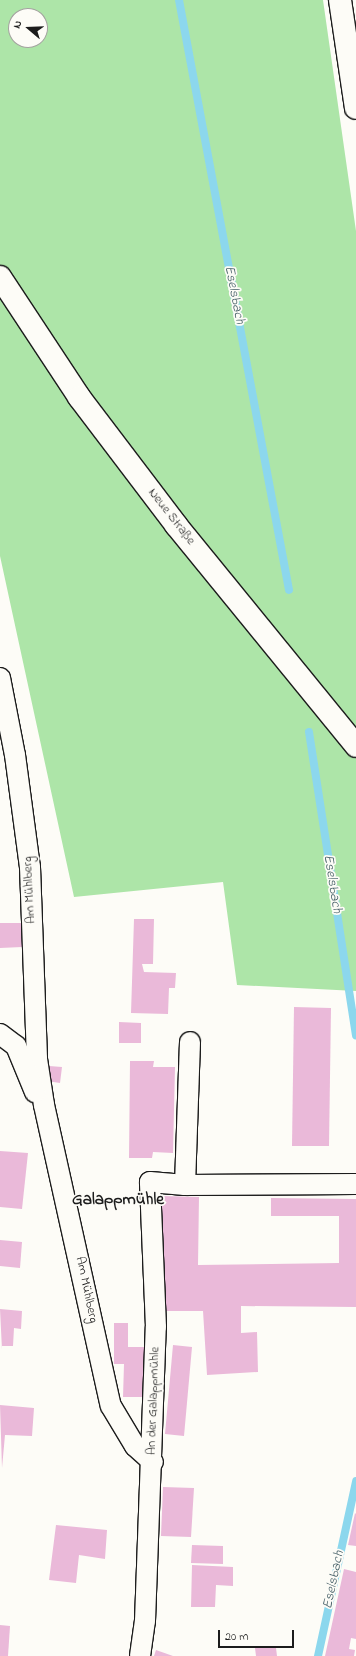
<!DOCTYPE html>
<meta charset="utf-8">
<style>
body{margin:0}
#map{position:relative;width:356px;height:1656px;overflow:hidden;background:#fdfcf7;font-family:"Indie Flower",sans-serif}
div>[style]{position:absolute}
.green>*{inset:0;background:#ade5a8}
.stream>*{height:8px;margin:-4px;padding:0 4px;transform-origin:4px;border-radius:4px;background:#8cd7ed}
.building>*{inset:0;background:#eab9d9}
.roads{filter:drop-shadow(1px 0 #1c1c1c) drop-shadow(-1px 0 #1c1c1c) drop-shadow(0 1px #1c1c1c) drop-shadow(0 -1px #1c1c1c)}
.street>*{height:20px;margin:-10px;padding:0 10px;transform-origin:10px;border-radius:10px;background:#fdfcf7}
.secondary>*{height:22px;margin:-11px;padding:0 11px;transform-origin:11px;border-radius:11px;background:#fdfcf7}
span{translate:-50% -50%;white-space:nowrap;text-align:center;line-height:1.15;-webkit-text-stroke:3.5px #fdfcf7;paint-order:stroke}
.street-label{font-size:13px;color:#1c1c1c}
.water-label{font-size:14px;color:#435d65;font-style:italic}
.district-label{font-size:17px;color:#1c1c1c;font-weight:700}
.north{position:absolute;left:8px;top:8px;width:40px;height:40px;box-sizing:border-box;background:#fdfcf7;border:1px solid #a3a29f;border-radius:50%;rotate:289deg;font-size:11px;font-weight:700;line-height:16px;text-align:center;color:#1c1c1c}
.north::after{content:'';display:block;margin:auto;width:14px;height:18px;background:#1c1c1c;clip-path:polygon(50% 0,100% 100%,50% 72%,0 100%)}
.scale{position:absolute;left:218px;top:1630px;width:76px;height:18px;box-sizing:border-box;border:2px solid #1c1c1c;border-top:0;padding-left:5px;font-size:12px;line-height:14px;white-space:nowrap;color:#1c1c1c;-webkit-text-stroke:3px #fdfcf7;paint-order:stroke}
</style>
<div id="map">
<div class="green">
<i style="clip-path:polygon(evenodd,0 0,323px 0,356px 231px,356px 991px,237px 985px,223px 882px,74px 897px,0 556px,0 0,16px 16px,40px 16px,40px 40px,16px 40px,16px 16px)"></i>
</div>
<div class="stream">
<i style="left:179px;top:0;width:600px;rotate:79.44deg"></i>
<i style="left:309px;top:732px;width:307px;rotate:81.2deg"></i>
<i style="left:318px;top:1656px;width:179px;rotate:-77.7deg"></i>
</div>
<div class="building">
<i style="clip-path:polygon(134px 919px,154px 919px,153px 964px,142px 964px,144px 972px,176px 973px,175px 988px,169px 988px,168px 1014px,131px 1013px)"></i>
<i style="clip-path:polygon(0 923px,22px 923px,22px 947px,0 948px)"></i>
<i style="clip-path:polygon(294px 1007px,331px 1008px,329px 1146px,292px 1146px)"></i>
<i style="clip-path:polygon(119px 1022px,141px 1023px,141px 1043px,119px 1043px)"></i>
<i style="clip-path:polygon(130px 1061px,154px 1061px,153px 1067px,175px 1067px,173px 1153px,153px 1152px,152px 1158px,129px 1158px)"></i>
<i style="clip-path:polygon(49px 1066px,62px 1067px,60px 1083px,47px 1081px)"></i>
<i style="clip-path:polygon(0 1151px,28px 1153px,22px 1209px,0 1207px)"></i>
<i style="clip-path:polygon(162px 1196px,199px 1197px,198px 1265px,339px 1263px,339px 1216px,271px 1216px,271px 1198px,356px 1199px,356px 1307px,241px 1306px,241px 1333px,257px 1332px,258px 1372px,207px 1375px,203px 1311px,161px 1311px)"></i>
<i style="clip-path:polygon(0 1240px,22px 1242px,20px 1268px,0 1266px)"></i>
<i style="clip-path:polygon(0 1309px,22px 1311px,21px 1329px,14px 1328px,13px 1346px,2px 1346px,2px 1350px)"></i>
<i style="clip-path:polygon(114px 1323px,128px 1323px,128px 1347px,146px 1347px,145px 1397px,123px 1397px,124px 1364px,114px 1364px)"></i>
<i style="clip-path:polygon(173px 1345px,192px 1347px,184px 1436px,165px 1434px)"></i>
<i style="clip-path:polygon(0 1405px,34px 1408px,32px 1436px,5px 1435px,2px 1468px)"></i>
<i style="clip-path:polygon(163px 1487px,194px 1488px,191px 1537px,161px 1536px)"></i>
<i style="clip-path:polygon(355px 1513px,356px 1514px,356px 1546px,348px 1545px)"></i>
<i style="clip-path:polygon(56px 1525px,107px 1530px,105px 1559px,79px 1555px,76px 1583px,49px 1580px)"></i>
<i style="clip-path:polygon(192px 1545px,223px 1546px,223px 1564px,191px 1563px)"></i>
<i style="clip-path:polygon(192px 1565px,233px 1567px,233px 1586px,216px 1585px,215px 1607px,191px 1607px)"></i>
<i style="clip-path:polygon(344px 1569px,356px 1572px,356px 1639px,351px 1638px,349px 1649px,355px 1650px,354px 1656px,325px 1656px)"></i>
<i style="clip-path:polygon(0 1625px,10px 1626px,8px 1656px,0 1656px)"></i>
<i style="clip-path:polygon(255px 1648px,276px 1648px,277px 1656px,256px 1656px)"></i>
<i style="clip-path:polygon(156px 1650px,173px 1656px,154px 1656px)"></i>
</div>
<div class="roads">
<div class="street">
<i style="left:0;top:678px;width:78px;rotate:79deg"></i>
<i style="left:15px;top:755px;width:113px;rotate:82.4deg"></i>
<i style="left:30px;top:867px;width:192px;rotate:87.9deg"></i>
<i style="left:37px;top:1059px;width:47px;rotate:81.3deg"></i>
<i style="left:44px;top:1105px;width:308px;rotate:77.5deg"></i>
<i style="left:111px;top:1406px;width:47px;rotate:59deg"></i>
<i style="left:135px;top:1446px;width:24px;rotate:42deg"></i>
<i style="left:0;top:1034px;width:20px;rotate:37deg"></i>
<i style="left:16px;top:1046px;width:50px;rotate:67.6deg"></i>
<i style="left:185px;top:1185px;width:143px;rotate:-88deg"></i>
<i style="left:140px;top:1656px;width:35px;rotate:-82deg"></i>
<i style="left:145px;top:1621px;width:294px;rotate:-87.9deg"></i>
<i style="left:156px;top:1327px;width:145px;rotate:-92.4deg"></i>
<i style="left:150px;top:1182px;width:35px;rotate:5deg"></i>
<i style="left:185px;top:1185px;width:171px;rotate:-0.3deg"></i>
</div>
<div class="secondary">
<i style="left:340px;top:0;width:109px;rotate:81.6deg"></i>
<i style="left:0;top:277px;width:144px;rotate:56.6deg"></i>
<i style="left:79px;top:397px;width:161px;rotate:52.8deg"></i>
<i style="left:176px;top:525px;width:285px;rotate:50.8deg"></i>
</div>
</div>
<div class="street-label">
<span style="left:171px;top:517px;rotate:52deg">Neue Straße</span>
<span style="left:30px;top:890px;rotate:-93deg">Am Mühlberg</span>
<span style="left:86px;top:1290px;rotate:78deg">Am Mühlberg</span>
<span style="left:154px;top:1401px;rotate:-88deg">An der Galappmühle</span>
</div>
<div class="water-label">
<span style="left:234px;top:295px;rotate:79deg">Eselsbach</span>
<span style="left:332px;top:884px;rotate:81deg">Eselsbach</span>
<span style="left:334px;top:1580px;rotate:-78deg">Eselsbach</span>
</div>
<div class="district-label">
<span style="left:118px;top:1200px">Galappmühle</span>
</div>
<div class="north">N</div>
<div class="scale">20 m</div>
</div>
